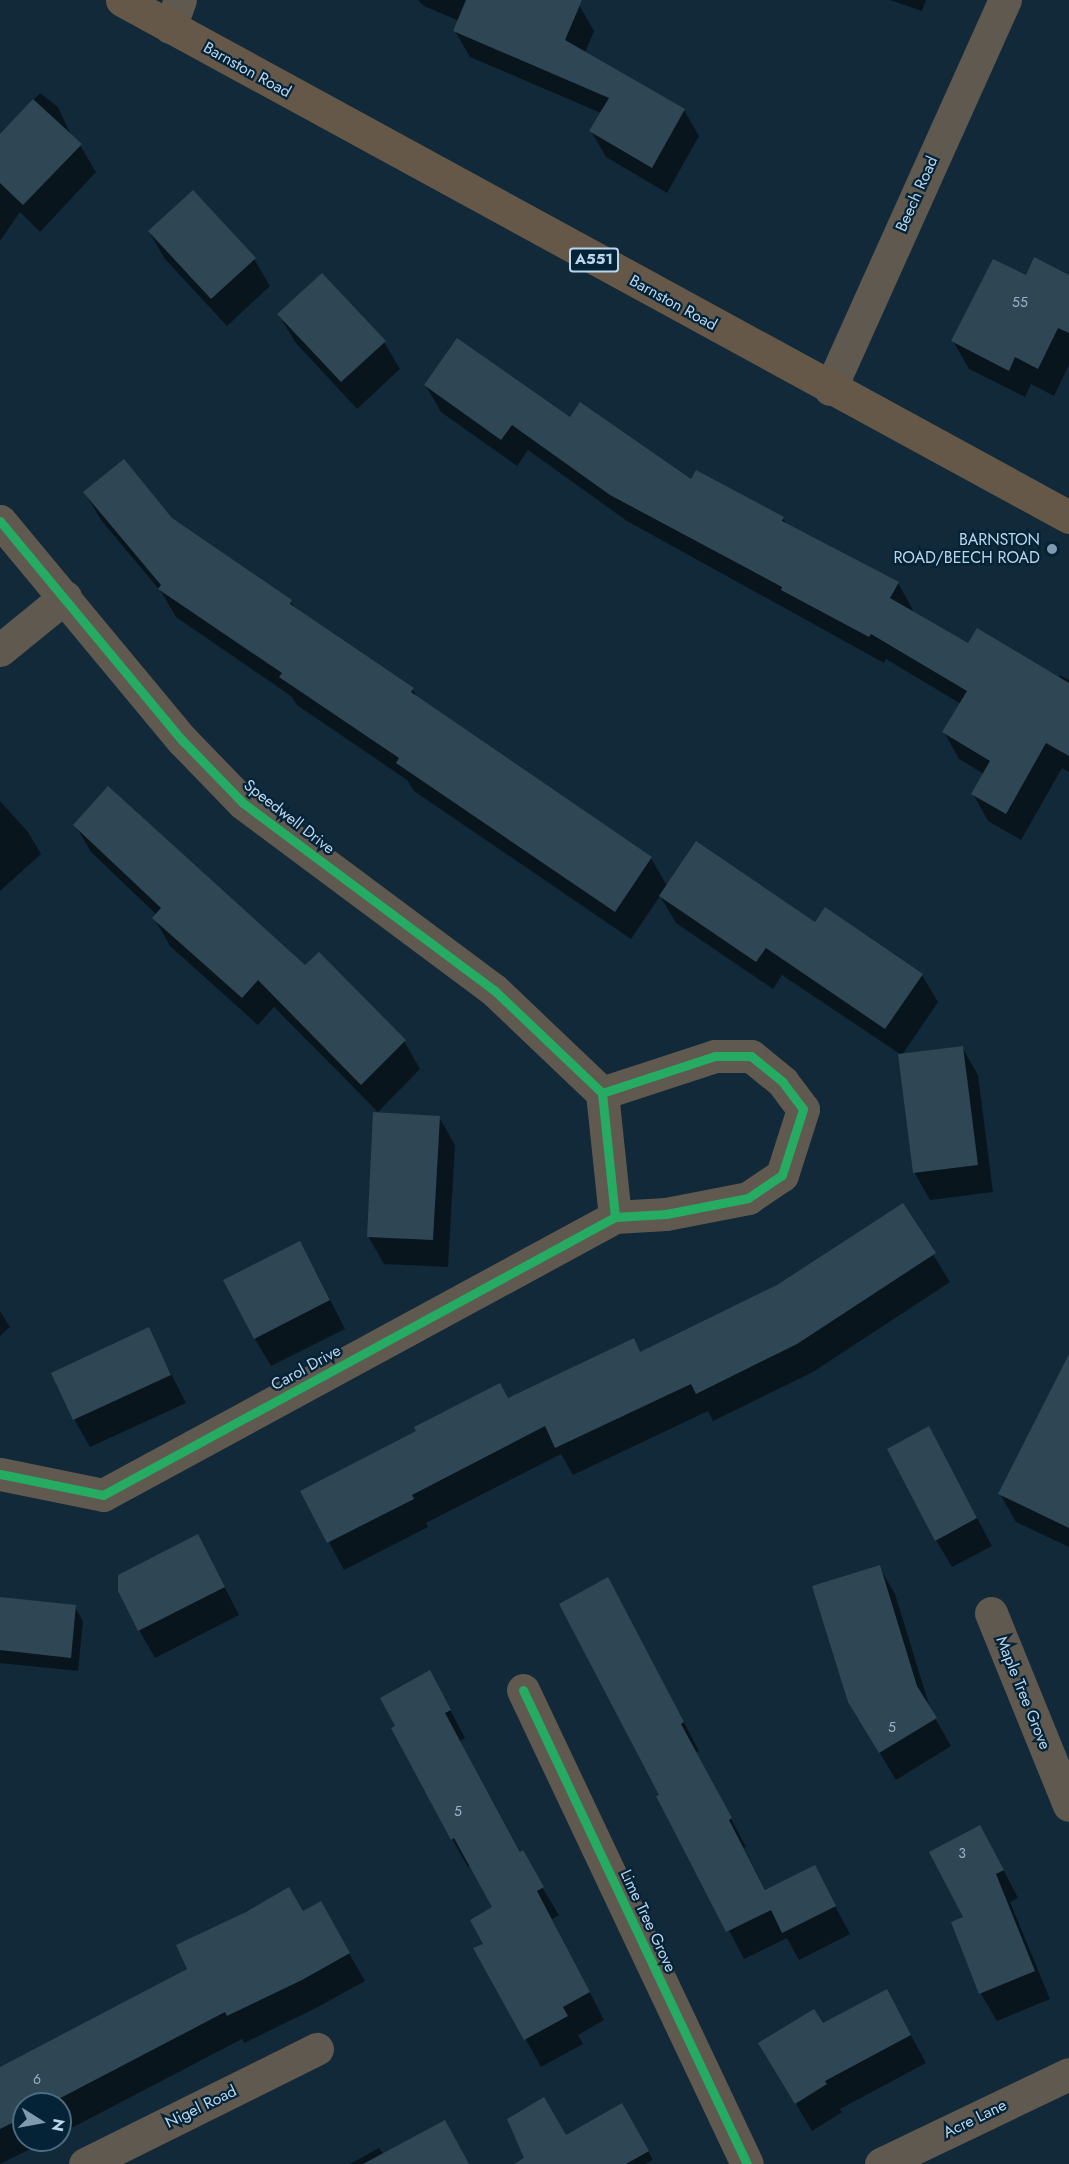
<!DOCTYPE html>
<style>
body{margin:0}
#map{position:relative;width:1069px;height:2164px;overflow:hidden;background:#112938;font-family:Jost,sans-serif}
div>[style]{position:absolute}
.shadow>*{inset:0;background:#0007}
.building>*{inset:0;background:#2f4655}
.street>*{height:33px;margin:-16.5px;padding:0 16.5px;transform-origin:16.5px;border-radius:16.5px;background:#5f5950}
.primary>*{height:33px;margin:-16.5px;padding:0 16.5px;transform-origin:16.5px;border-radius:16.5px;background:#665848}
.cycleway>*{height:9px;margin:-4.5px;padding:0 4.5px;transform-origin:4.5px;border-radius:4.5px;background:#26ab63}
.dots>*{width:16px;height:16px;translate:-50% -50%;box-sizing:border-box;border:3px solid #052337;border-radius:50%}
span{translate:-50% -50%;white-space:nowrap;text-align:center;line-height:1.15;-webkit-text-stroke:4.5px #052337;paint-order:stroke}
.number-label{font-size:14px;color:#97b2c7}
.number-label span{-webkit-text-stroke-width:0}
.shield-label span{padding:2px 4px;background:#052337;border:2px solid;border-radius:4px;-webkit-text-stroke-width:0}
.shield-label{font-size:15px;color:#bad6ed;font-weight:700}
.street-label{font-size:16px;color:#bad6ed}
.poi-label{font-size:16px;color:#bad6ed}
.right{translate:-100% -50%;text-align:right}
.north{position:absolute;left:12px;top:2092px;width:60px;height:60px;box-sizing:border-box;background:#052337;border:2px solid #4d6b80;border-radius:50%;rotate:101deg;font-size:16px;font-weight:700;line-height:24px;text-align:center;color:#bad6ed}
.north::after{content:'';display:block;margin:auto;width:21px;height:27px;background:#7f99ae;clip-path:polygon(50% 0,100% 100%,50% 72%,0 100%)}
</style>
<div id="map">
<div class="shadow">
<i style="clip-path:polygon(418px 0,568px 0,579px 5px,594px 31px,585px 53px,684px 110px,699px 136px,667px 193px,606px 157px,591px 131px,601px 113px,470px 57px,455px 31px,459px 21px,424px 6px)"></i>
<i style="clip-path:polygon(890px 0,926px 0,922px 11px)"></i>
<i style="clip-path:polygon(40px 93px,58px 107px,72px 137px,80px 145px,96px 172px,40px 232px,20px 212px,0 241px,0 136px)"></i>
<i style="clip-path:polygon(149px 232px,254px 259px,270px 286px,227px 326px,165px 259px)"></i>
<i style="clip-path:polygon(1069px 276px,1069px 365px,1054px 396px,1031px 384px,1025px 397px,969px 369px,953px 341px,1026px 278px)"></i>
<i style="clip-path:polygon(279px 315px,384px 342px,400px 369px,357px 409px,295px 342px)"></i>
<i style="clip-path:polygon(426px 386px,570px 419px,692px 482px,783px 518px,787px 525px,898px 583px,913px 610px,912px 613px,968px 645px,1058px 678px,1060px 675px,1069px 680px,1069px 772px,1062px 768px,1021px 840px,988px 821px,973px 794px,984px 774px,959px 759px,944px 732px,961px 704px,886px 659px,884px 663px,627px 521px,528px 450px,517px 466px,441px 412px)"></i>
<i style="clip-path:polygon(85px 493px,171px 519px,291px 602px,297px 611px,412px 689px,418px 698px,651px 858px,667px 886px,815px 924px,922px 975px,938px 1002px,902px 1055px,962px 1047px,978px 1075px,993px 1192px,930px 1200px,914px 1172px,900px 1054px,782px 975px,773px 989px,676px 923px,660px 896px,631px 939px,414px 791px,407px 780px,297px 705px,291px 696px,176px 617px,162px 593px,101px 520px)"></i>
<i style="clip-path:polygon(0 801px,28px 832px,41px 854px,0 891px)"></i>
<i style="clip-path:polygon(75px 825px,305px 967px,404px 1041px,420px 1069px,378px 1112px,274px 1007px,258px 1025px,170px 946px,154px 918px,157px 915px,91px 852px)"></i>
<i style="clip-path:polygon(439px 1117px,455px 1145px,448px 1267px,384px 1264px,368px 1236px)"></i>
<i style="clip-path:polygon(902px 1205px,950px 1282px,813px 1372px,713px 1421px,708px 1411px,573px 1475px,561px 1454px,426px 1523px,428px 1527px,344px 1570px,329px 1542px,508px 1399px,641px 1354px,777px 1287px)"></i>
<i style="clip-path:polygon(315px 1270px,345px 1329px,271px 1366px,255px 1339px)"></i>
<i style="clip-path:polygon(0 1311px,10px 1327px,0 1336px)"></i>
<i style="clip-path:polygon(148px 1329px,186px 1403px,90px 1447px,74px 1419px)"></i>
<i style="clip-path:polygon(1069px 1411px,1069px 1547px,1016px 1522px,1000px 1494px)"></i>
<i style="clip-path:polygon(944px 1456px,992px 1546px,952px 1567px,936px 1540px)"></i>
<i style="clip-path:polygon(198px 1536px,239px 1615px,155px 1658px,139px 1630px)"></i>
<i style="clip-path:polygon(879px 1567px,895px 1594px,931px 1711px,951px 1746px,896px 1780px,866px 1730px)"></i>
<i style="clip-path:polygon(0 1599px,75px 1607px,83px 1621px,78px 1671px,0 1663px)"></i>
<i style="clip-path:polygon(623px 1607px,699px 1751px,696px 1752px,746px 1847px,744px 1848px,766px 1891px,814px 1867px,850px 1934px,799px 1960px,787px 1938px,744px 1959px,658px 1796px,661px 1795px)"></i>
<i style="clip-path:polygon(445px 1700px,465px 1738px,460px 1741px,521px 1853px,559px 1915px,552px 1919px,604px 2020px,578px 2035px,583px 2044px,541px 2067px,476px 1949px,485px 1945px,494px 1908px,471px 1865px,468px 1867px,452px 1839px,393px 1729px)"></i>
<i style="clip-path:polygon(996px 1855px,1018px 1898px,1010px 1902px,1050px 1999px,997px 2021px,981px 1994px,953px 1923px,965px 1918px)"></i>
<i style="clip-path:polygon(320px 1903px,365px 1981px,318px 2007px,244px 2043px,242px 2039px,60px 2134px,60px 2104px,24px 2104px,24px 2140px,49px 2140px,0 2164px,0 2068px)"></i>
<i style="clip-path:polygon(887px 1991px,926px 2063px,840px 2109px,842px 2112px,812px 2131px,760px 2043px,822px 2025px)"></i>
<i style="clip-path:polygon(622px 2105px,653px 2160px,645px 2164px,528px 2164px,566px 2137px)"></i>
<i style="clip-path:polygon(379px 2148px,384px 2155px,468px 2164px,350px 2164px)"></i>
</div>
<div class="building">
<i style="clip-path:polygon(466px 0,582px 0,565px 40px,685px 109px,652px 168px,589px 131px,609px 98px,453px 31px)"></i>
<i style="clip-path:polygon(33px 99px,82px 144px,23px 205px,0 183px,0 134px)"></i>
<i style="clip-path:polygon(193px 190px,256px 258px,211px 299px,148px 231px)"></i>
<i style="clip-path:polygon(1034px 257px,1069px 275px,1069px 333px,1058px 328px,1038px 369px,1015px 357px,1009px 371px,951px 341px,993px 259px,1026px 275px)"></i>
<i style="clip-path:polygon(322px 273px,386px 341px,341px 382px,277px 314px)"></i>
<i style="clip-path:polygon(457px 338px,570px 417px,580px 402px,691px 479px,696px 470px,784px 517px,782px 521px,899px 582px,890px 598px,968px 643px,977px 628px,1069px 683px,1069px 756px,1046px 743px,1006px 814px,971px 794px,990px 761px,942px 732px,967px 691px,871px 634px,869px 637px,781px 590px,782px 587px,610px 495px,512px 425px,501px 440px,424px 385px)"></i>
<i style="clip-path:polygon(124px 459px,172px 518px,292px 600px,290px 604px,414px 688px,411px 692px,652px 857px,615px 912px,396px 763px,399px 758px,279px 677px,282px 673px,158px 589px,161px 585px,83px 492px)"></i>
<i style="clip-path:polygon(108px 786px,305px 965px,319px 952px,406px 1040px,361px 1085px,258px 980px,242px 998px,152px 918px,161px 908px,73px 825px)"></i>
<i style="clip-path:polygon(696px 841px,815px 922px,825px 907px,923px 974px,885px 1029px,766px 948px,756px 962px,659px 896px)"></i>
<i style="clip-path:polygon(963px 1046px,978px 1165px,913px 1173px,898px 1054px)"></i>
<i style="clip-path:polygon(373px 1112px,440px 1116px,433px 1240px,367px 1237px)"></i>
<i style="clip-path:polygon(903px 1203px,936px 1253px,797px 1344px,696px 1394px,691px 1384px,555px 1448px,545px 1426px,412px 1495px,414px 1499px,327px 1543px,300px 1491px,416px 1431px,414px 1427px,500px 1383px,508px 1398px,634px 1338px,640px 1352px,777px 1285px)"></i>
<i style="clip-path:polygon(300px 1241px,330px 1300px,254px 1339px,223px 1280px)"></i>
<i style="clip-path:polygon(149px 1327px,171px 1375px,73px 1420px,51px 1373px)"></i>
<i style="clip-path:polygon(1069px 1354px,1069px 1528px,998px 1494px)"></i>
<i style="clip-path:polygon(929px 1426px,977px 1518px,935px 1541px,887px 1449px)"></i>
<i style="clip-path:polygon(198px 1534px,225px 1587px,138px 1631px,118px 1591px,118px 1575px)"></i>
<i style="clip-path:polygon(880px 1565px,917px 1686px,937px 1718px,879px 1753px,848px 1702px,812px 1586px)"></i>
<i style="clip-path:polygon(608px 1577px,684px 1722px,681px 1724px,732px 1818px,729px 1820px,765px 1890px,815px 1865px,836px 1906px,782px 1933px,771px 1910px,726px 1932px,656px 1796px,659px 1795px,559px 1604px)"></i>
<i style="clip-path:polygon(0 1597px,76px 1605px,71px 1658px,0 1650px)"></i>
<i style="clip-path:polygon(430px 1670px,451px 1710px,445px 1713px,520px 1852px,523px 1850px,544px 1887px,537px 1891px,590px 1992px,563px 2007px,568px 2016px,524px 2040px,473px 1948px,483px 1944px,470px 1920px,492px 1907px,454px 1838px,451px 1840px,391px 1728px,395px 1726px,380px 1698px)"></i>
<i style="clip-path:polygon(980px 1825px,1004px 1870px,996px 1874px,1035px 1971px,979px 1994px,951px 1922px,963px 1917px,929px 1852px)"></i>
<i style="clip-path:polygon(289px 1887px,303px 1911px,321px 1901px,350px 1953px,302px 1980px,227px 2016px,225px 2012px,49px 2104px,24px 2104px,24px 2117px,0 2129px,0 2067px,187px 1969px,176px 1945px,246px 1912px)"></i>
<i style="clip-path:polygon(887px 1989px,911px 2035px,825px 2081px,827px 2084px,795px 2104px,758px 2043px,814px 2009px,823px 2023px)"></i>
<i style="clip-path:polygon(544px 2097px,566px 2135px,622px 2103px,649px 2151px,626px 2164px,514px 2164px,524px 2158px,507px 2119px)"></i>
<i style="clip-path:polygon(445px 2120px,469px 2164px,363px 2164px)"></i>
</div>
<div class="street">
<i style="left:170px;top:27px;width:29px;rotate:-70deg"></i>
<i style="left:830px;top:389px;width:427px;rotate:-65.8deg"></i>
<i style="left:0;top:521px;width:285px;rotate:50.3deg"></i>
<i style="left:182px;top:740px;width:88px;rotate:45.9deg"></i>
<i style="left:243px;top:803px;width:313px;rotate:36.7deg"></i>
<i style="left:494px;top:990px;width:149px;rotate:43.6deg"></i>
<i style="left:602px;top:1093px;width:125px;rotate:84deg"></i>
<i style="left:0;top:650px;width:84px;rotate:-39.2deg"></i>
<i style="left:0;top:1474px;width:105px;rotate:11.5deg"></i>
<i style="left:103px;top:1495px;width:583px;rotate:-28.5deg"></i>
<i style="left:615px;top:1217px;width:51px;rotate:-3.4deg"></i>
<i style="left:666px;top:1214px;width:84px;rotate:-11deg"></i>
<i style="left:748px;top:1198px;width:41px;rotate:-34.1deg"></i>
<i style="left:782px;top:1175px;width:69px;rotate:-72.3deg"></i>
<i style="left:803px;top:1109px;width:34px;rotate:-127deg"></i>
<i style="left:783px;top:1082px;width:41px;rotate:-140.9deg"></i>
<i style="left:751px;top:1056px;width:36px;rotate:180deg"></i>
<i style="left:715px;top:1056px;width:119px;rotate:161.9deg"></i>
<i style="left:991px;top:1613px;width:207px;rotate:67.9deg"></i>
<i style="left:523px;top:1690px;width:524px;rotate:64.71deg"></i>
<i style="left:85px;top:2164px;width:259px;rotate:-26.4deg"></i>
<i style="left:881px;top:2164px;width:208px;rotate:-25.6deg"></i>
</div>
<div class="primary">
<i style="left:122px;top:0;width:1079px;rotate:28.63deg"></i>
</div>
<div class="cycleway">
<i style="left:0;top:521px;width:285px;rotate:50.3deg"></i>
<i style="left:182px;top:740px;width:88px;rotate:45.9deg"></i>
<i style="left:243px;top:803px;width:313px;rotate:36.7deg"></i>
<i style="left:494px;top:990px;width:149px;rotate:43.6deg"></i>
<i style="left:602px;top:1093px;width:125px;rotate:84deg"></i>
<i style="left:0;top:1474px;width:105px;rotate:11.5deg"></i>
<i style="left:103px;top:1495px;width:583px;rotate:-28.5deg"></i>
<i style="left:615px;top:1217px;width:51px;rotate:-3.4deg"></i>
<i style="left:666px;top:1214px;width:84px;rotate:-11deg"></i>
<i style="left:748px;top:1198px;width:41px;rotate:-34.1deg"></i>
<i style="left:782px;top:1175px;width:69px;rotate:-72.3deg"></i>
<i style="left:803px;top:1109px;width:34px;rotate:-127deg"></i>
<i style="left:783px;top:1082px;width:41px;rotate:-140.9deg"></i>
<i style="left:751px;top:1056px;width:36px;rotate:180deg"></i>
<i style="left:715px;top:1056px;width:119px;rotate:161.9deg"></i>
<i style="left:523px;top:1690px;width:524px;rotate:64.71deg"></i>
</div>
<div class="dots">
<i style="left:1052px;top:549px;background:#7f99ae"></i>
</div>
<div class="number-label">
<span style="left:1020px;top:302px">55</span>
<span style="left:892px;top:1727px">5</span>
<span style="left:458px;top:1811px">5</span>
<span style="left:962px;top:1853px">3</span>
<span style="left:37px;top:2079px">6</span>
</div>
<div class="shield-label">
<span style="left:594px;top:260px">A551</span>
</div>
<div class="street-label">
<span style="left:247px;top:70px;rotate:29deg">Barnston Road</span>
<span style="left:917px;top:194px;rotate:-66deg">Beech Road</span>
<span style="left:673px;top:303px;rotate:29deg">Barnston Road</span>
<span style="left:289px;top:817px;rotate:38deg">Speedwell Drive</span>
<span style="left:306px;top:1368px;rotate:-29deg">Carol Drive</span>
<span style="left:1023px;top:1693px;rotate:68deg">Maple Tree Grove</span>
<span style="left:648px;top:1921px;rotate:65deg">Lime Tree Grove</span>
<span style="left:201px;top:2107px;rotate:-26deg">Nigel Road</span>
<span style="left:975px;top:2119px;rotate:-26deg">Acre Lane</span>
</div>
<div class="poi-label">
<span class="right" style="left:1040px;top:549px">BARNSTON<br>ROAD/BEECH ROAD</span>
</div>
<div class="north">N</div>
</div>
